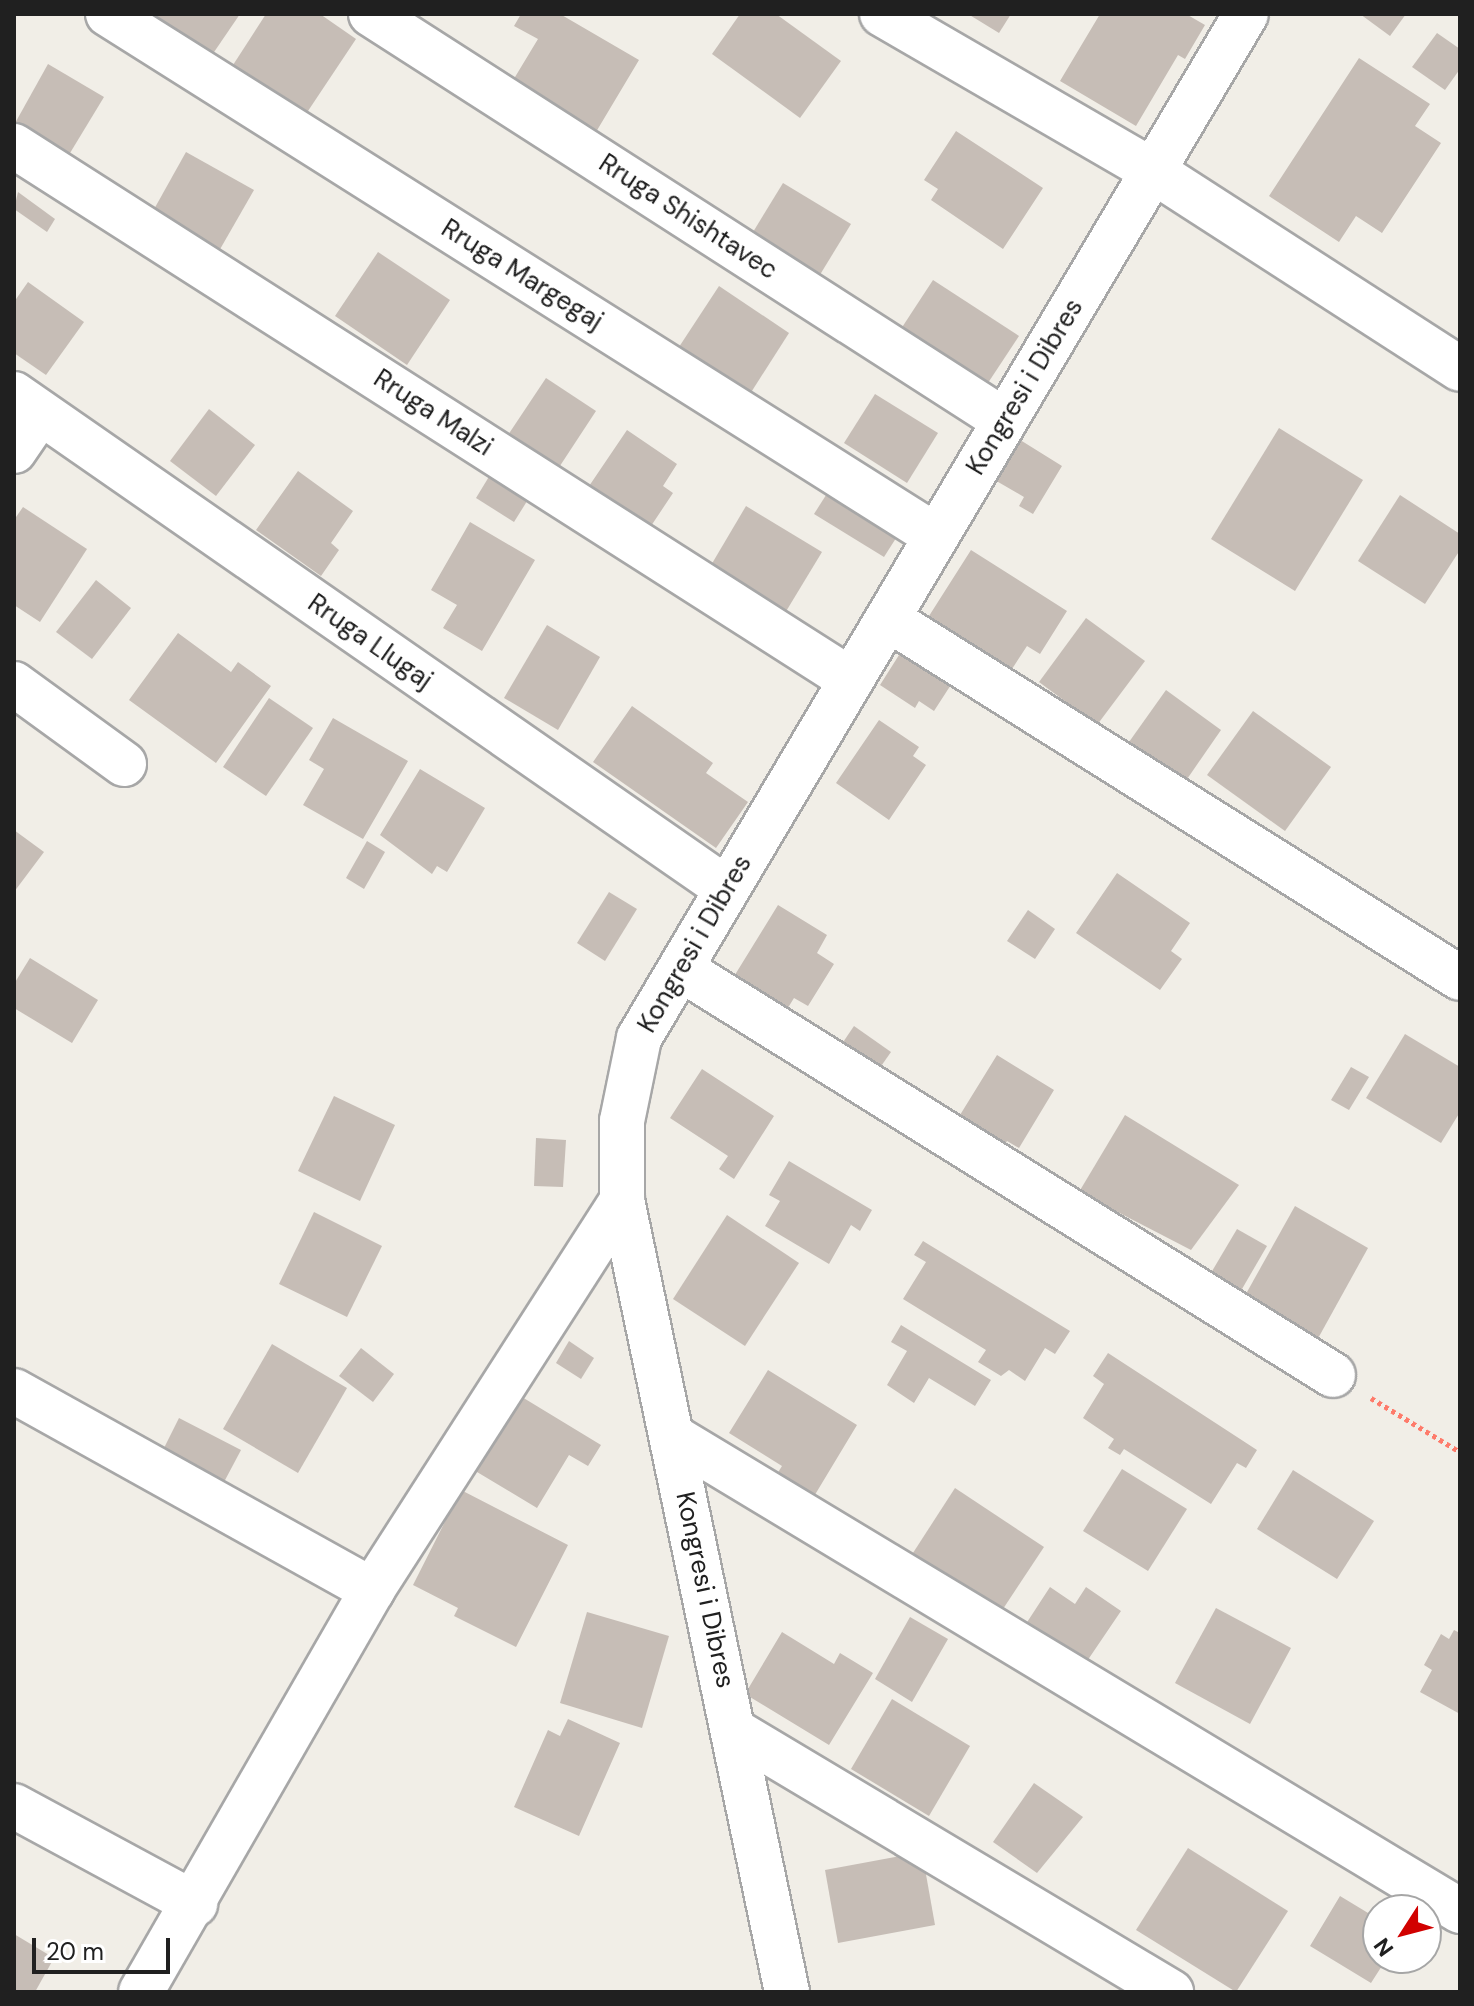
<!DOCTYPE html>
<style>
body{margin:0}
#map{position:relative;width:1474px;height:2006px;overflow:hidden;background:#f1eee7;font-family:"DM Sans",sans-serif}
div>[style]{position:absolute}
.building>*{inset:0;background:#c6bdb6}
.path>*{height:5px;margin-top:-2.5px;transform-origin:0;background:repeating-linear-gradient(90deg,#fe7b6b 0 4px,transparent 0 8px)}
.roads{filter:drop-shadow(2px 0 #a7a7a7) drop-shadow(-2px 0 #a7a7a7) drop-shadow(0 2px #a7a7a7) drop-shadow(0 -2px #a7a7a7)}
.minor>*{height:44px;margin:-22px;padding:0 22px;transform-origin:22px;border-radius:22px;background:#fff}
.tertiary>*{height:44px;margin:-22px;padding:0 22px;transform-origin:22px;border-radius:22px;background:#fff}
span{translate:-50% -50%;white-space:nowrap;text-align:center;line-height:1.15;-webkit-text-stroke:6px #fff;paint-order:stroke}
.street-label{font-size:26px;color:#202020}
.frame{position:absolute;inset:0;border:16px solid #202020;pointer-events:none}
.north{position:absolute;left:1362px;top:1894px;width:80px;height:80px;box-sizing:border-box;background:#fff;border:2px solid #a6a6a6;border-radius:50%;rotate:234deg;font-size:22px;font-weight:700;line-height:32px;text-align:center;color:#202020}
.north::after{content:'';display:block;margin:auto;width:28px;height:36px;background:#d10100;clip-path:polygon(50% 0,100% 100%,50% 72%,0 100%)}
.scale{position:absolute;left:32px;top:1938px;width:138px;height:36px;box-sizing:border-box;border:4px solid #202020;border-top:0;padding-left:10px;font-size:24px;line-height:28px;white-space:nowrap;color:#202020;-webkit-text-stroke:6px #fff;paint-order:stroke}
</style>
<div id="map">
<div class="building">
<i style="clip-path:polygon(153px 14px,240px 14px,210px 58px)"></i>
<i style="clip-path:polygon(266px 14px,320px 14px,356px 39px,306px 114px,233px 65px)"></i>
<i style="clip-path:polygon(521px 14px,560px 14px,639px 60px,596px 132px,512px 82px,538px 39px,514px 26px)"></i>
<i style="clip-path:polygon(740px 14px,776px 14px,841px 61px,800px 118px,712px 54px)"></i>
<i style="clip-path:polygon(968px 14px,1011px 14px,999px 33px)"></i>
<i style="clip-path:polygon(1100px 14px,1186px 14px,1205px 25px,1185px 59px,1178px 55px,1136px 126px,1060px 81px)"></i>
<i style="clip-path:polygon(1360px 14px,1406px 14px,1390px 36px)"></i>
<i style="clip-path:polygon(1437px 33px,1460px 49px,1460px 69px,1445px 90px,1412px 67px)"></i>
<i style="clip-path:polygon(1359px 58px,1430px 104px,1415px 126px,1441px 143px,1382px 233px,1356px 216px,1339px 242px,1269px 196px)"></i>
<i style="clip-path:polygon(48px 64px,104px 97px,67px 158px,14px 125px)"></i>
<i style="clip-path:polygon(956px 131px,1043px 188px,1003px 249px,931px 200px,938px 189px,924px 180px)"></i>
<i style="clip-path:polygon(186px 152px,254px 190px,215px 258px,148px 220px)"></i>
<i style="clip-path:polygon(783px 183px,851px 224px,818px 278px,750px 237px)"></i>
<i style="clip-path:polygon(18px 192px,55px 219px,47px 232px,14px 209px)"></i>
<i style="clip-path:polygon(378px 252px,450px 300px,407px 365px,335px 316px)"></i>
<i style="clip-path:polygon(933px 280px,1019px 336px,982px 392px,897px 335px)"></i>
<i style="clip-path:polygon(28px 282px,84px 322px,46px 375px,14px 353px,14px 302px)"></i>
<i style="clip-path:polygon(719px 286px,789px 333px,750px 394px,679px 347px)"></i>
<i style="clip-path:polygon(546px 378px,596px 411px,552px 478px,502px 444px)"></i>
<i style="clip-path:polygon(875px 394px,938px 433px,907px 483px,844px 443px)"></i>
<i style="clip-path:polygon(209px 409px,255px 445px,216px 496px,170px 461px)"></i>
<i style="clip-path:polygon(1279px 428px,1363px 480px,1295px 591px,1211px 539px)"></i>
<i style="clip-path:polygon(627px 430px,677px 464px,663px 486px,673px 493px,651px 526px,645px 521px,637px 532px,583px 495px)"></i>
<i style="clip-path:polygon(1017px 438px,1062px 466px,1033px 514px,1019px 506px,1024px 497px,993px 479px)"></i>
<i style="clip-path:polygon(298px 471px,353px 511px,331px 543px,339px 550px,321px 576px,256px 530px)"></i>
<i style="clip-path:polygon(490px 475px,529px 498px,514px 522px,476px 498px)"></i>
<i style="clip-path:polygon(835px 481px,905px 524px,884px 557px,814px 514px)"></i>
<i style="clip-path:polygon(1400px 495px,1460px 534px,1460px 550px,1425px 604px,1358px 561px)"></i>
<i style="clip-path:polygon(746px 506px,822px 552px,782px 618px,707px 572px)"></i>
<i style="clip-path:polygon(23px 507px,87px 549px,40px 622px,14px 605px,14px 520px)"></i>
<i style="clip-path:polygon(470px 522px,535px 560px,482px 651px,443px 628px,457px 605px,431px 590px)"></i>
<i style="clip-path:polygon(971px 550px,1067px 611px,1040px 654px,1027px 646px,1012px 669px,929px 616px)"></i>
<i style="clip-path:polygon(96px 580px,131px 608px,92px 659px,56px 632px)"></i>
<i style="clip-path:polygon(1086px 618px,1145px 661px,1097px 725px,1039px 682px)"></i>
<i style="clip-path:polygon(547px 625px,600px 657px,558px 730px,504px 698px)"></i>
<i style="clip-path:polygon(178px 633px,231px 672px,238px 662px,271px 686px,216px 763px,129px 700px)"></i>
<i style="clip-path:polygon(906px 644px,956px 677px,934px 711px,919px 701px,915px 708px,880px 685px)"></i>
<i style="clip-path:polygon(1166px 690px,1221px 730px,1185px 782px,1129px 742px)"></i>
<i style="clip-path:polygon(269px 698px,313px 728px,266px 796px,223px 767px)"></i>
<i style="clip-path:polygon(632px 706px,713px 763px,706px 773px,748px 802px,716px 848px,593px 762px)"></i>
<i style="clip-path:polygon(1253px 711px,1331px 767px,1285px 831px,1207px 775px)"></i>
<i style="clip-path:polygon(333px 718px,408px 761px,363px 839px,303px 805px,324px 769px,309px 760px)"></i>
<i style="clip-path:polygon(879px 720px,919px 747px,913px 756px,926px 765px,889px 820px,836px 783px)"></i>
<i style="clip-path:polygon(420px 769px,485px 808px,447px 872px,437px 866px,432px 874px,380px 835px)"></i>
<i style="clip-path:polygon(14px 830px,44px 852px,14px 892px)"></i>
<i style="clip-path:polygon(367px 841px,385px 852px,364px 889px,346px 878px)"></i>
<i style="clip-path:polygon(1117px 873px,1190px 923px,1171px 951px,1182px 959px,1160px 990px,1076px 933px)"></i>
<i style="clip-path:polygon(609px 892px,637px 909px,605px 961px,577px 943px)"></i>
<i style="clip-path:polygon(778px 905px,827px 935px,817px 953px,834px 964px,808px 1006px,794px 998px,786px 1011px,733px 978px)"></i>
<i style="clip-path:polygon(1028px 910px,1055px 929px,1035px 959px,1007px 941px)"></i>
<i style="clip-path:polygon(30px 958px,98px 1000px,72px 1043px,14px 1008px,14px 984px)"></i>
<i style="clip-path:polygon(854px 1026px,891px 1052px,872px 1079px,835px 1054px)"></i>
<i style="clip-path:polygon(1405px 1034px,1460px 1067px,1460px 1112px,1441px 1143px,1366px 1098px)"></i>
<i style="clip-path:polygon(997px 1055px,1054px 1090px,1019px 1148px,1007px 1141px,999px 1156px,968px 1137px,976px 1125px,960px 1115px)"></i>
<i style="clip-path:polygon(1351px 1067px,1369px 1077px,1349px 1110px,1331px 1100px)"></i>
<i style="clip-path:polygon(702px 1069px,774px 1116px,734px 1179px,719px 1169px,728px 1156px,670px 1118px)"></i>
<i style="clip-path:polygon(334px 1096px,395px 1125px,360px 1201px,298px 1171px)"></i>
<i style="clip-path:polygon(1125px 1115px,1239px 1185px,1191px 1250px,1079px 1192px)"></i>
<i style="clip-path:polygon(536px 1138px,566px 1140px,563px 1187px,534px 1186px)"></i>
<i style="clip-path:polygon(789px 1161px,872px 1210px,860px 1231px,851px 1225px,829px 1264px,765px 1226px,780px 1201px,769px 1195px)"></i>
<i style="clip-path:polygon(1295px 1206px,1368px 1248px,1316px 1342px,1242px 1301px)"></i>
<i style="clip-path:polygon(314px 1212px,382px 1246px,347px 1317px,279px 1284px)"></i>
<i style="clip-path:polygon(727px 1215px,799px 1263px,745px 1346px,673px 1299px)"></i>
<i style="clip-path:polygon(1237px 1229px,1267px 1246px,1235px 1301px,1205px 1283px)"></i>
<i style="clip-path:polygon(923px 1241px,1070px 1331px,1055px 1354px,1045px 1348px,1025px 1381px,1009px 1370px,1001px 1376px,978px 1362px,986px 1350px,903px 1299px,926px 1262px,914px 1255px)"></i>
<i style="clip-path:polygon(901px 1325px,991px 1380px,975px 1406px,929px 1378px,914px 1403px,887px 1385px,907px 1351px,891px 1342px)"></i>
<i style="clip-path:polygon(569px 1341px,594px 1358px,581px 1379px,556px 1363px)"></i>
<i style="clip-path:polygon(272px 1344px,347px 1388px,298px 1473px,223px 1429px)"></i>
<i style="clip-path:polygon(361px 1348px,394px 1374px,373px 1402px,339px 1376px)"></i>
<i style="clip-path:polygon(1108px 1353px,1257px 1450px,1246px 1468px,1237px 1463px,1211px 1504px,1124px 1449px,1120px 1455px,1108px 1448px,1114px 1439px,1083px 1418px,1104px 1384px,1093px 1376px)"></i>
<i style="clip-path:polygon(768px 1370px,857px 1425px,813px 1498px,777px 1474px,782px 1466px,729px 1433px)"></i>
<i style="clip-path:polygon(517px 1394px,601px 1445px,588px 1466px,569px 1455px,537px 1508px,472px 1469px)"></i>
<i style="clip-path:polygon(179px 1418px,241px 1450px,224px 1482px,163px 1450px)"></i>
<i style="clip-path:polygon(1122px 1469px,1187px 1509px,1148px 1571px,1083px 1531px)"></i>
<i style="clip-path:polygon(1293px 1470px,1374px 1521px,1337px 1579px,1257px 1529px)"></i>
<i style="clip-path:polygon(955px 1488px,1044px 1547px,999px 1615px,911px 1556px)"></i>
<i style="clip-path:polygon(461px 1490px,568px 1545px,516px 1647px,454px 1616px,458px 1608px,413px 1585px)"></i>
<i style="clip-path:polygon(1050px 1587px,1075px 1604px,1086px 1587px,1121px 1611px,1079px 1673px,1020px 1633px)"></i>
<i style="clip-path:polygon(1216px 1608px,1291px 1648px,1250px 1724px,1175px 1683px)"></i>
<i style="clip-path:polygon(587px 1612px,669px 1636px,642px 1728px,560px 1703px)"></i>
<i style="clip-path:polygon(910px 1617px,948px 1639px,912px 1702px,875px 1679px)"></i>
<i style="clip-path:polygon(1454px 1630px,1460px 1633px,1460px 1714px,1420px 1692px,1432px 1670px,1424px 1665px,1441px 1634px,1449px 1639px)"></i>
<i style="clip-path:polygon(782px 1632px,834px 1664px,840px 1653px,873px 1673px,829px 1745px,745px 1694px)"></i>
<i style="clip-path:polygon(892px 1699px,970px 1746px,929px 1816px,851px 1769px)"></i>
<i style="clip-path:polygon(568px 1719px,620px 1743px,579px 1836px,514px 1807px,548px 1730px,560px 1736px)"></i>
<i style="clip-path:polygon(1034px 1783px,1083px 1817px,1037px 1873px,993px 1842px)"></i>
<i style="clip-path:polygon(1188px 1848px,1288px 1911px,1236px 1992px,1136px 1930px)"></i>
<i style="clip-path:polygon(922px 1852px,935px 1925px,838px 1943px,825px 1870px)"></i>
<i style="clip-path:polygon(1340px 1896px,1378px 1919px,1378px 1958px,1387px 1958px,1371px 1983px,1310px 1946px)"></i>
<i style="clip-path:polygon(14px 1934px,54px 1958px,35px 1992px,14px 1992px)"></i>
</div>
<div class="path">
<i style="left:1371px;top:1398px;width:104px;rotate:31.2deg"></i>
</div>
<div class="roads">
<div class="minor">
<i style="left:108px;top:14px;width:979px;rotate:32.23deg"></i>
<i style="left:371px;top:14px;width:753px;rotate:32.7deg"></i>
<i style="left:882px;top:14px;width:313px;rotate:30.1deg"></i>
<i style="left:1153px;top:171px;width:365px;rotate:32.8deg"></i>
<i style="left:14px;top:146px;width:993px;rotate:32.54deg"></i>
<i style="left:14px;top:394px;width:868px;rotate:34.77deg"></i>
<i style="left:14px;top:451px;width:46px;rotate:-55.6deg"></i>
<i style="left:888px;top:619px;width:675px;rotate:32.11deg"></i>
<i style="left:14px;top:684px;width:136px;rotate:36deg"></i>
<i style="left:681px;top:969px;width:768px;rotate:31.91deg"></i>
<i style="left:14px;top:1391px;width:410px;rotate:29.1deg"></i>
<i style="left:672px;top:1436px;width:920px;rotate:31.08deg"></i>
<i style="left:736px;top:1732px;width:507px;rotate:30.87deg"></i>
<i style="left:14px;top:1806px;width:206px;rotate:28.4deg"></i>
<i style="left:141px;top:1992px;width:464px;rotate:-60.1deg"></i>
<i style="left:372px;top:1590px;width:463px;rotate:-57.3deg"></i>
</div>
<div class="tertiary">
<i style="left:787px;top:1992px;width:809px;rotate:-101.77deg"></i>
<i style="left:622px;top:1200px;width:79px;rotate:-90deg"></i>
<i style="left:622px;top:1121px;width:85px;rotate:-78.4deg"></i>
<i style="left:639px;top:1038px;width:1190px;rotate:-59.34deg"></i>
</div>
</div>
<div class="street-label">
<span style="left:688px;top:217px;rotate:33deg">Rruga Shishtavec</span>
<span style="left:522px;top:275px;rotate:32deg">Rruga Margegaj</span>
<span style="left:1025px;top:387px;rotate:-59deg">Kongresi i Dibres</span>
<span style="left:433px;top:413px;rotate:33deg">Rruga Malzi</span>
<span style="left:370px;top:642px;rotate:35deg">Rruga Llugaj</span>
<span style="left:695px;top:944px;rotate:-60deg">Kongresi i Dibres</span>
<span style="left:705px;top:1590px;rotate:78deg">Kongresi i Dibres</span>
</div>
<div class="frame"></div>
<div class="north">N</div>
<div class="scale">20 m</div>
</div>
